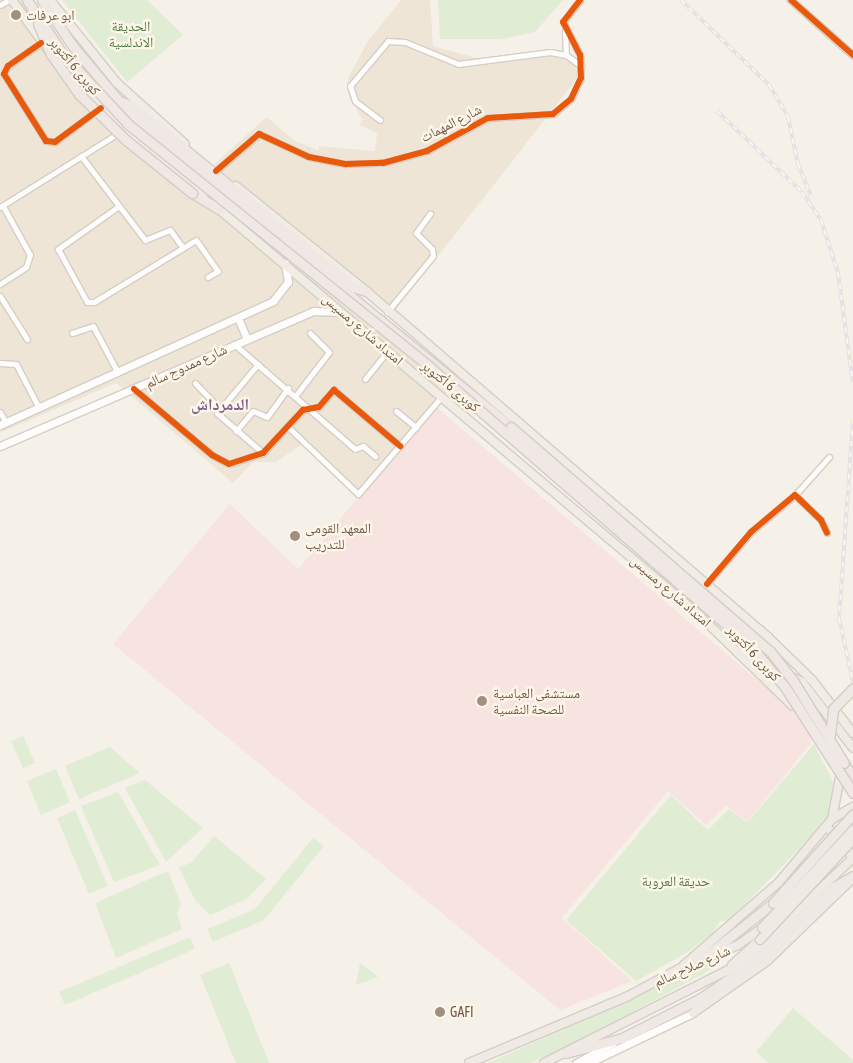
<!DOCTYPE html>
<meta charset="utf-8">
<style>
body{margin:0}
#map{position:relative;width:853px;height:1063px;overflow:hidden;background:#f5f1e9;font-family:"Asap Condensed","Noto Naskh Arabic",sans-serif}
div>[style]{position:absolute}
.residential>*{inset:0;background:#eee5d6}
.medical>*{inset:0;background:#f7e3e0}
.green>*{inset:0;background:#e0ecd4}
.roads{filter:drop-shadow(1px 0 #d4cec6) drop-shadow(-1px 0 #d4cec6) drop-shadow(0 1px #d4cec6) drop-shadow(0 -1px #d4cec6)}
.minor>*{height:5px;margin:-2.5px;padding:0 2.5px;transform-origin:2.5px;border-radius:2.5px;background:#fefdfc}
.tertiary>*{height:5.5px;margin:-2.75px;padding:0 2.75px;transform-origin:2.75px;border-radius:2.75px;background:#fefdfc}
.secondary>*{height:7px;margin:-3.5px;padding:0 3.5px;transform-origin:3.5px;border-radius:3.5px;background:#fefdfc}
.primary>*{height:8px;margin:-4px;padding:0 4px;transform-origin:4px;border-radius:4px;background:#f1ede5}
.trunk>*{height:8px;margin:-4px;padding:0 4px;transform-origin:4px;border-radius:4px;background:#f0eae4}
.motorway>*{height:9px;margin:-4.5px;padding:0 4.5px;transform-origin:4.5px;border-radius:4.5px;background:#efe8e4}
.rail>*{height:4px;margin-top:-2px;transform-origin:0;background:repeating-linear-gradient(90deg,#fef7e9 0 5.5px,#e4e1e4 0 11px);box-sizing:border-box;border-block:1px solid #e4e1e4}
.bridges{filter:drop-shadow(1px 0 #d4cdc5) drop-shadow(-1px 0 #d4cdc5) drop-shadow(0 1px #d4cdc5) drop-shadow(0 -1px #d4cdc5)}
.trunk-bridge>*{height:8px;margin:-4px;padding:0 4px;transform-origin:4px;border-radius:4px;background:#f0eae4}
.motorway-bridge>*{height:9px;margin:-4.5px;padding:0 4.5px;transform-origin:4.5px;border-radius:4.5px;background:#efe8e4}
.cycleway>*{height:6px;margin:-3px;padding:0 3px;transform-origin:3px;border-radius:3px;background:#e8590c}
.dots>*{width:14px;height:14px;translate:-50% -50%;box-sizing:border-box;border:2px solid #fef7e9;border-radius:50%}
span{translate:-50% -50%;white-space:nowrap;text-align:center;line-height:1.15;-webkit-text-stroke:4.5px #fef7e9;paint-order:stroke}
.poi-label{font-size:14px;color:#715b4b}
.left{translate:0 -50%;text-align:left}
.park-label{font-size:14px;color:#537b46}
.street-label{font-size:14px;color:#715b4b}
.quarter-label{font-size:16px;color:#82638d;font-weight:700}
</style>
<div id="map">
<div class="residential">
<i style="clip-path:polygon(0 0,29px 0,57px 42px,114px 106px,453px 385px,357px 499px,303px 444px,276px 462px,253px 462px,233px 483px,116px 383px,0 433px)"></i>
<i style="clip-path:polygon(401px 0,430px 0,433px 46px,480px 59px,551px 54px,573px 61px,579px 76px,395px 311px,213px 165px,267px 117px,295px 141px,318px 150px,319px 146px,375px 151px,377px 133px,360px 125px,363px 120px,349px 97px,348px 78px,368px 41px)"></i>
</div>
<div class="medical">
<i style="clip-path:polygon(435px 406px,795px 712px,810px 735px,811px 743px,747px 822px,726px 805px,706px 825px,668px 791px,562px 918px,632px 981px,560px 1010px,113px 644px,230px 504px,298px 569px)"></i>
</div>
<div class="green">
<i style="clip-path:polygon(62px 0,147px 0,183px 35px,127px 82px)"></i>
<i style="clip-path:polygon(438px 0,563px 0,535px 32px,502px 39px,440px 39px)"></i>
<i style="clip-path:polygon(23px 736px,35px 763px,23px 768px,11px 741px)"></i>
<i style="clip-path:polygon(814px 744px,834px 783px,828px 819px,729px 921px,720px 921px,712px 934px,686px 953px,636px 981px,566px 920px,671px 795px,708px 830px,729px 809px,747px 823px)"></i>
<i style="clip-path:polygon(110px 747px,140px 773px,79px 799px,65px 766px)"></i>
<i style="clip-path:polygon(56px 769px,70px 802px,41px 815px,27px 781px)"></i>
<i style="clip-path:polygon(145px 780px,203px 828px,166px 862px,125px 788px)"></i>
<i style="clip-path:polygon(118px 792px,160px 865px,114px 882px,81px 806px)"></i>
<i style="clip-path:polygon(75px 810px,108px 886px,89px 894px,57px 818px)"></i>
<i style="clip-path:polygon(214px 836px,266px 879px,247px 899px,210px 915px,195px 900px,179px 867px,191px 863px)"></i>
<i style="clip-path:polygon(313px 838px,324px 846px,264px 920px,213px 942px,207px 929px,255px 909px)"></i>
<i style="clip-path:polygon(168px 871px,181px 904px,177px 914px,182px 929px,116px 958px,95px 903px)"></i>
<i style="clip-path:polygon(190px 937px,195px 949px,65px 1005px,59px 992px)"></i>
<i style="clip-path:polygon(712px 961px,712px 969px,568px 1047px,530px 1063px,488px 1063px)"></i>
<i style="clip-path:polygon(229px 963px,269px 1063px,236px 1063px,200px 975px)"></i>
<i style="clip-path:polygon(360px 963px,378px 977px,356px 985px)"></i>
<i style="clip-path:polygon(793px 1008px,853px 1060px,853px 1063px,769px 1063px,756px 1052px)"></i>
</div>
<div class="roads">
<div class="minor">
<i style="left:0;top:5px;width:10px;rotate:-29deg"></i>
<i style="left:565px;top:31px;width:24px;rotate:88deg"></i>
<i style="left:41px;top:43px;width:40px;rotate:145.1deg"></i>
<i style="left:8px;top:66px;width:9px;rotate:117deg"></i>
<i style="left:4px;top:74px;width:79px;rotate:57.9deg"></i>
<i style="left:46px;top:141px;width:9px;rotate:6deg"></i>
<i style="left:55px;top:142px;width:51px;rotate:-37.1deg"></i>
<i style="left:380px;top:120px;width:31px;rotate:-143deg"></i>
<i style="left:355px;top:101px;width:16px;rotate:-108deg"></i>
<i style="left:350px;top:86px;width:59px;rotate:-49.8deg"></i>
<i style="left:388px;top:41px;width:17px;rotate:3deg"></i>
<i style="left:405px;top:42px;width:57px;rotate:22.5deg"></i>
<i style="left:458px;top:64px;width:93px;rotate:-7.4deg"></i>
<i style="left:550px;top:52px;width:16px;rotate:11deg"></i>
<i style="left:566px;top:55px;width:19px;rotate:36deg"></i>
<i style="left:81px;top:156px;width:106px;rotate:52.7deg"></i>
<i style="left:145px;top:240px;width:27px;rotate:-22deg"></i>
<i style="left:170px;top:230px;width:22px;rotate:54deg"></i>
<i style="left:216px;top:171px;width:57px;rotate:-40.7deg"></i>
<i style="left:259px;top:134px;width:55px;rotate:24.7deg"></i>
<i style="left:309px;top:157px;width:38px;rotate:11deg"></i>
<i style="left:346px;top:164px;width:37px;rotate:-2deg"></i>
<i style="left:383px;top:163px;width:46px;rotate:-15.3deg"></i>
<i style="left:427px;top:151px;width:69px;rotate:-28.4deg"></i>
<i style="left:488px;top:118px;width:65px;rotate:-3.5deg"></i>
<i style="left:553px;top:114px;width:23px;rotate:-40deg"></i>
<i style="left:571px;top:99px;width:23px;rotate:-65deg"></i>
<i style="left:581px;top:78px;width:23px;rotate:-92deg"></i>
<i style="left:580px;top:55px;width:37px;rotate:-117deg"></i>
<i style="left:563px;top:22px;width:28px;rotate:-52deg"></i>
<i style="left:119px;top:206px;width:75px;rotate:144.8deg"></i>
<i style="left:58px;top:249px;width:60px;rotate:61.3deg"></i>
<i style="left:87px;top:302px;width:7px"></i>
<i style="left:94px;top:302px;width:119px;rotate:-31.3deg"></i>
<i style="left:196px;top:240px;width:38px;rotate:55deg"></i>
<i style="left:218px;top:271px;width:12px;rotate:149deg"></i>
<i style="left:0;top:207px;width:142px;rotate:-32deg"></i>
<i style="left:0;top:284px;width:31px;rotate:-33deg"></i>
<i style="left:26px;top:267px;width:13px;rotate:-72deg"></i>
<i style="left:30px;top:255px;width:56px;rotate:-118.9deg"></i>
<i style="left:0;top:296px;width:51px;rotate:57.9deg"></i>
<i style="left:387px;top:312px;width:72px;rotate:-50.6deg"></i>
<i style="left:433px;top:256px;width:7px;rotate:-98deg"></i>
<i style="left:432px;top:249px;width:23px;rotate:-135deg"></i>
<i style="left:416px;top:233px;width:24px;rotate:-54deg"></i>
<i style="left:72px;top:333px;width:22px;rotate:-18deg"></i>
<i style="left:93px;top:326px;width:53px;rotate:62deg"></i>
<i style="left:234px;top:344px;width:160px;rotate:41deg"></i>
<i style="left:355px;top:449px;width:9px;rotate:-21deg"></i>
<i style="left:363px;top:446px;width:16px;rotate:40deg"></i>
<i style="left:0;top:363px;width:16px;rotate:4deg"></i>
<i style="left:16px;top:364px;width:50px;rotate:62.4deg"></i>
<i style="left:258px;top:364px;width:64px;rotate:129.9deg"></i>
<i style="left:217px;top:413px;width:61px;rotate:41deg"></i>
<i style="left:365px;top:379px;width:36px;rotate:-51deg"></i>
<i style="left:195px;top:383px;width:35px;rotate:46deg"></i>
<i style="left:134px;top:389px;width:102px;rotate:40.2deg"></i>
<i style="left:212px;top:455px;width:19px;rotate:28deg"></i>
<i style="left:229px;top:464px;width:36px;rotate:-18deg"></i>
<i style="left:263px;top:453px;width:59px;rotate:-47.1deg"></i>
<i style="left:303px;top:410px;width:16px;rotate:-11deg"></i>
<i style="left:319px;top:407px;width:23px;rotate:-49deg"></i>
<i style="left:334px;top:390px;width:87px;rotate:40.3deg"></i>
<i style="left:296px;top:395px;width:54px;rotate:-52.5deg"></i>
<i style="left:329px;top:352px;width:27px;rotate:-135deg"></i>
<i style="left:396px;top:411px;width:26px;rotate:39deg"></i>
<i style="left:0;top:412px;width:13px;rotate:61deg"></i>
<i style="left:288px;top:427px;width:97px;rotate:43.7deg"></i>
<i style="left:358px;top:494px;width:129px;rotate:-49.4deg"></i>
<i style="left:236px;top:431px;width:26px;rotate:-50deg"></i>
<i style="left:253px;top:411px;width:15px;rotate:23deg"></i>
<i style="left:267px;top:417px;width:36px;rotate:-54deg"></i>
<i style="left:795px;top:495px;width:51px;rotate:-48.2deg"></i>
<i style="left:707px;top:584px;width:68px;rotate:-49.8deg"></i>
<i style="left:751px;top:532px;width:57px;rotate:-40.1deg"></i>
<i style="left:795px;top:495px;width:36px;rotate:44deg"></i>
<i style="left:821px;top:520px;width:14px;rotate:65deg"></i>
</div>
<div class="tertiary">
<i style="left:791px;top:0;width:83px;rotate:41.6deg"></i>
</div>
<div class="secondary">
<i style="left:238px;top:318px;width:23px;rotate:67deg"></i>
<i style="left:0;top:425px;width:300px;rotate:-24.4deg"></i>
<i style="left:273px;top:301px;width:24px;rotate:-52deg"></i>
<i style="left:288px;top:282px;width:19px;rotate:-99deg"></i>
<i style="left:0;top:446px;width:341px;rotate:-23.3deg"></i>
<i style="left:313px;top:311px;width:28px;rotate:2deg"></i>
<i style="left:576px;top:1063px;width:42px;rotate:-28.4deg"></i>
<i style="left:588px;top:1063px;width:116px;rotate:-25.5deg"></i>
</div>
<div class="primary">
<i style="left:12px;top:0;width:63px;rotate:54deg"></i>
<i style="left:50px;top:0;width:107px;rotate:51.1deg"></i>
<i style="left:117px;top:83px;width:91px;rotate:41.9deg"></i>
<i style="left:67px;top:71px;width:82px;rotate:46deg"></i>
<i style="left:124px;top:130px;width:103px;rotate:39.9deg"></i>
<i style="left:236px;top:186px;width:167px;rotate:38.9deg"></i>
<i style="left:366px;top:291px;width:532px;rotate:40.73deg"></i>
<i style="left:769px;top:638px;width:60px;rotate:44.3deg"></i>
<i style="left:812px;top:680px;width:67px;rotate:52.3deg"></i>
<i style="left:214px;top:205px;width:634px;rotate:40.2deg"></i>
<i style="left:698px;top:614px;width:132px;rotate:44.1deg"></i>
</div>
<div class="trunk">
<i style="left:742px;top:653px;width:67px;rotate:25.8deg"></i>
<i style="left:802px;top:682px;width:83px;rotate:52.3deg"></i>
<i style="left:832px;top:819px;width:48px;rotate:-79.2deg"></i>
<i style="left:826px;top:827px;width:25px;rotate:37deg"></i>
<i style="left:846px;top:842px;width:18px;rotate:71deg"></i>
<i style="left:684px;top:965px;width:126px;rotate:-41.1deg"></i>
<i style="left:779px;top:882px;width:82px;rotate:-49.9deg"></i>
<i style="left:832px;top:819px;width:24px;rotate:-30deg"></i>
<i style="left:732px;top:965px;width:38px;rotate:-42deg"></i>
<i style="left:693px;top:1013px;width:90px;rotate:-35.1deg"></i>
<i style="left:767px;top:961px;width:120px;rotate:-44deg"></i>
<i style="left:469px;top:1063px;width:173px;rotate:-22.8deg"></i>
<i style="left:628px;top:996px;width:58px;rotate:-27.9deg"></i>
<i style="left:679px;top:969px;width:64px;rotate:-22.1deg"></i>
<i style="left:738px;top:945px;width:29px;rotate:-35deg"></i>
<i style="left:544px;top:1063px;width:222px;rotate:-26.8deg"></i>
<i style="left:742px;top:963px;width:153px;rotate:-43.4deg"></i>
</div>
<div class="motorway">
<i style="left:42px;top:0;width:54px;rotate:56.3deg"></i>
<i style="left:72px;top:45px;width:94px;rotate:50.2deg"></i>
<i style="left:132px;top:117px;width:490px;rotate:39.3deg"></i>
<i style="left:114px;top:99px;width:19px;rotate:21deg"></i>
<i style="left:132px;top:106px;width:286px;rotate:39.3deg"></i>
<i style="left:353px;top:287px;width:14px;rotate:17deg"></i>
<i style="left:192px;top:193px;width:31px;rotate:31deg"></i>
<i style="left:844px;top:763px;width:17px;rotate:59deg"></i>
<i style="left:697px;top:963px;width:97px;rotate:-38.3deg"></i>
<i style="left:566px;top:1053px;width:58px;rotate:-15deg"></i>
<i style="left:622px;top:1038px;width:89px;rotate:-26.9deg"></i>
<i style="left:701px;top:998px;width:62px;rotate:-34.5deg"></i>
<i style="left:752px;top:963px;width:112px;rotate:-42.8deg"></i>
<i style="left:834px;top:887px;width:22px;rotate:-30deg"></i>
</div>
</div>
<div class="rail">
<i style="left:681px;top:0;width:122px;rotate:44deg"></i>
<i style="left:769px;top:85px;width:37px;rotate:59deg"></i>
<i style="left:788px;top:117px;width:48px;rotate:78deg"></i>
<i style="left:798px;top:164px;width:38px;rotate:68deg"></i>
<i style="left:717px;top:111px;width:117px;rotate:43.6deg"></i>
<i style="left:802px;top:192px;width:34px;rotate:56deg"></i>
<i style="left:821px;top:220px;width:56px;rotate:72.2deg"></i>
<i style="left:838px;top:273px;width:112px;rotate:82.3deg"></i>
<i style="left:853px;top:419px;width:199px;rotate:94deg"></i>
<i style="left:839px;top:618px;width:66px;rotate:77.7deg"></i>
</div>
<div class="bridges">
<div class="trunk-bridge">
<i style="left:762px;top:928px;width:134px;rotate:-47.1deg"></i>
<i style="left:760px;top:940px;width:137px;rotate:-47.1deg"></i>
</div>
<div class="motorway-bridge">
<i style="left:27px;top:0;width:64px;rotate:56.6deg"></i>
<i style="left:62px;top:53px;width:97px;rotate:47.1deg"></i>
<i style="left:128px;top:124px;width:388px;rotate:38.8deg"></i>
<i style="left:430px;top:367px;width:421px;rotate:41deg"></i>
<i style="left:748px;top:643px;width:57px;rotate:49.9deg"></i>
<i style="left:785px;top:687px;width:126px;rotate:57.3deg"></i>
<i style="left:38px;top:24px;width:33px;rotate:67deg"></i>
<i style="left:51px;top:54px;width:49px;rotate:55deg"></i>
<i style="left:79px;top:94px;width:66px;rotate:44.4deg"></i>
<i style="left:126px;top:140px;width:85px;rotate:38.8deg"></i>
<i style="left:511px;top:427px;width:342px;rotate:40.9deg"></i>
<i style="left:770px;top:651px;width:39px;rotate:52deg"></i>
<i style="left:794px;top:682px;width:95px;rotate:58.3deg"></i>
<i style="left:830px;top:735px;width:26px;rotate:-83deg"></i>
<i style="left:833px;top:709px;width:29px;rotate:-46deg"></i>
<i style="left:773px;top:903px;width:120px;rotate:-48deg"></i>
</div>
</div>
<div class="cycleway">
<i style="left:791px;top:0;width:83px;rotate:41.6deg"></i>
<i style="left:41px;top:43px;width:40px;rotate:145.1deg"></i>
<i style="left:8px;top:66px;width:9px;rotate:117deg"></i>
<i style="left:4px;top:74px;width:79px;rotate:57.9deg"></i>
<i style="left:46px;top:141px;width:9px;rotate:6deg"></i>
<i style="left:55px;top:142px;width:57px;rotate:-36.5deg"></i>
<i style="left:216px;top:171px;width:57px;rotate:-40.7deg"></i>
<i style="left:259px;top:134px;width:55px;rotate:24.7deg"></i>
<i style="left:309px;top:157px;width:38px;rotate:11deg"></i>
<i style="left:346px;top:164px;width:37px;rotate:-2deg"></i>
<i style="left:383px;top:163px;width:46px;rotate:-15.3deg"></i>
<i style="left:427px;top:151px;width:69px;rotate:-28.4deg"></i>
<i style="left:488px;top:118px;width:65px;rotate:-3.5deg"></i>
<i style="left:553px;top:114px;width:23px;rotate:-40deg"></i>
<i style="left:571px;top:99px;width:23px;rotate:-65deg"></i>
<i style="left:581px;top:78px;width:23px;rotate:-92deg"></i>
<i style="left:580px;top:55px;width:37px;rotate:-117deg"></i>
<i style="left:563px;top:22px;width:28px;rotate:-52deg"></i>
<i style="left:134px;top:389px;width:102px;rotate:40.2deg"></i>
<i style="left:212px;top:455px;width:19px;rotate:28deg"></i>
<i style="left:229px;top:464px;width:36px;rotate:-18deg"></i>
<i style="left:263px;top:453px;width:59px;rotate:-47.1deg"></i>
<i style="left:303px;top:410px;width:16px;rotate:-11deg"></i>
<i style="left:319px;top:407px;width:23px;rotate:-49deg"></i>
<i style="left:334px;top:390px;width:87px;rotate:40.3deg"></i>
<i style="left:707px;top:584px;width:68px;rotate:-49.8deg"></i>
<i style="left:751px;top:532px;width:57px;rotate:-40.1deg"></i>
<i style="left:795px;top:495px;width:36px;rotate:44deg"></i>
<i style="left:821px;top:520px;width:14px;rotate:65deg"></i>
</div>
<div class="dots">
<i style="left:16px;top:15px;background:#9f9082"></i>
<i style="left:295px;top:536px;background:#9f9082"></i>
<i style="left:482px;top:701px;background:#9f9082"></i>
<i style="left:440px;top:1012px;background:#9f9082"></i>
</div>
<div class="poi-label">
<span class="left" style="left:26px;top:15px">ابو عرفات</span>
<span class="left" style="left:305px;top:536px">المعهد القومى<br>للتدريب</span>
<span class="left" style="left:493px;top:701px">مستشفى العباسية<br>للصحة النفسية</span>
<span class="left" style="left:450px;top:1012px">GAFI</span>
</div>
<div class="park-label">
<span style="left:131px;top:34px">الحديقة<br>الاندلسية</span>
<span style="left:676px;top:881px">حديقة العروبة</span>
</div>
<div class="street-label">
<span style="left:75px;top:66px;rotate:50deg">كوبرى 6 أكتوبر</span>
<span style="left:451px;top:123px;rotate:-27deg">شارع المهمات</span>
<span style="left:363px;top:329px;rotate:41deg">امتداد شارع رمسيس</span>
<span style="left:186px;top:366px;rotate:-24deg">شارع ممدوح سالم</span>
<span style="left:451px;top:386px;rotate:40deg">كوبرى 6 أكتوبر</span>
<span style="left:671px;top:591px;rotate:41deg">امتداد شارع رمسيس</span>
<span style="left:754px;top:653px;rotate:47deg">كوبرى 6 أكتوبر</span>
<span style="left:692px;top:966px;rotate:-24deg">شارع صلاح سالم</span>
</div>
<div class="quarter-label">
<span style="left:220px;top:404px">الدمرداش</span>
</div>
</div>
